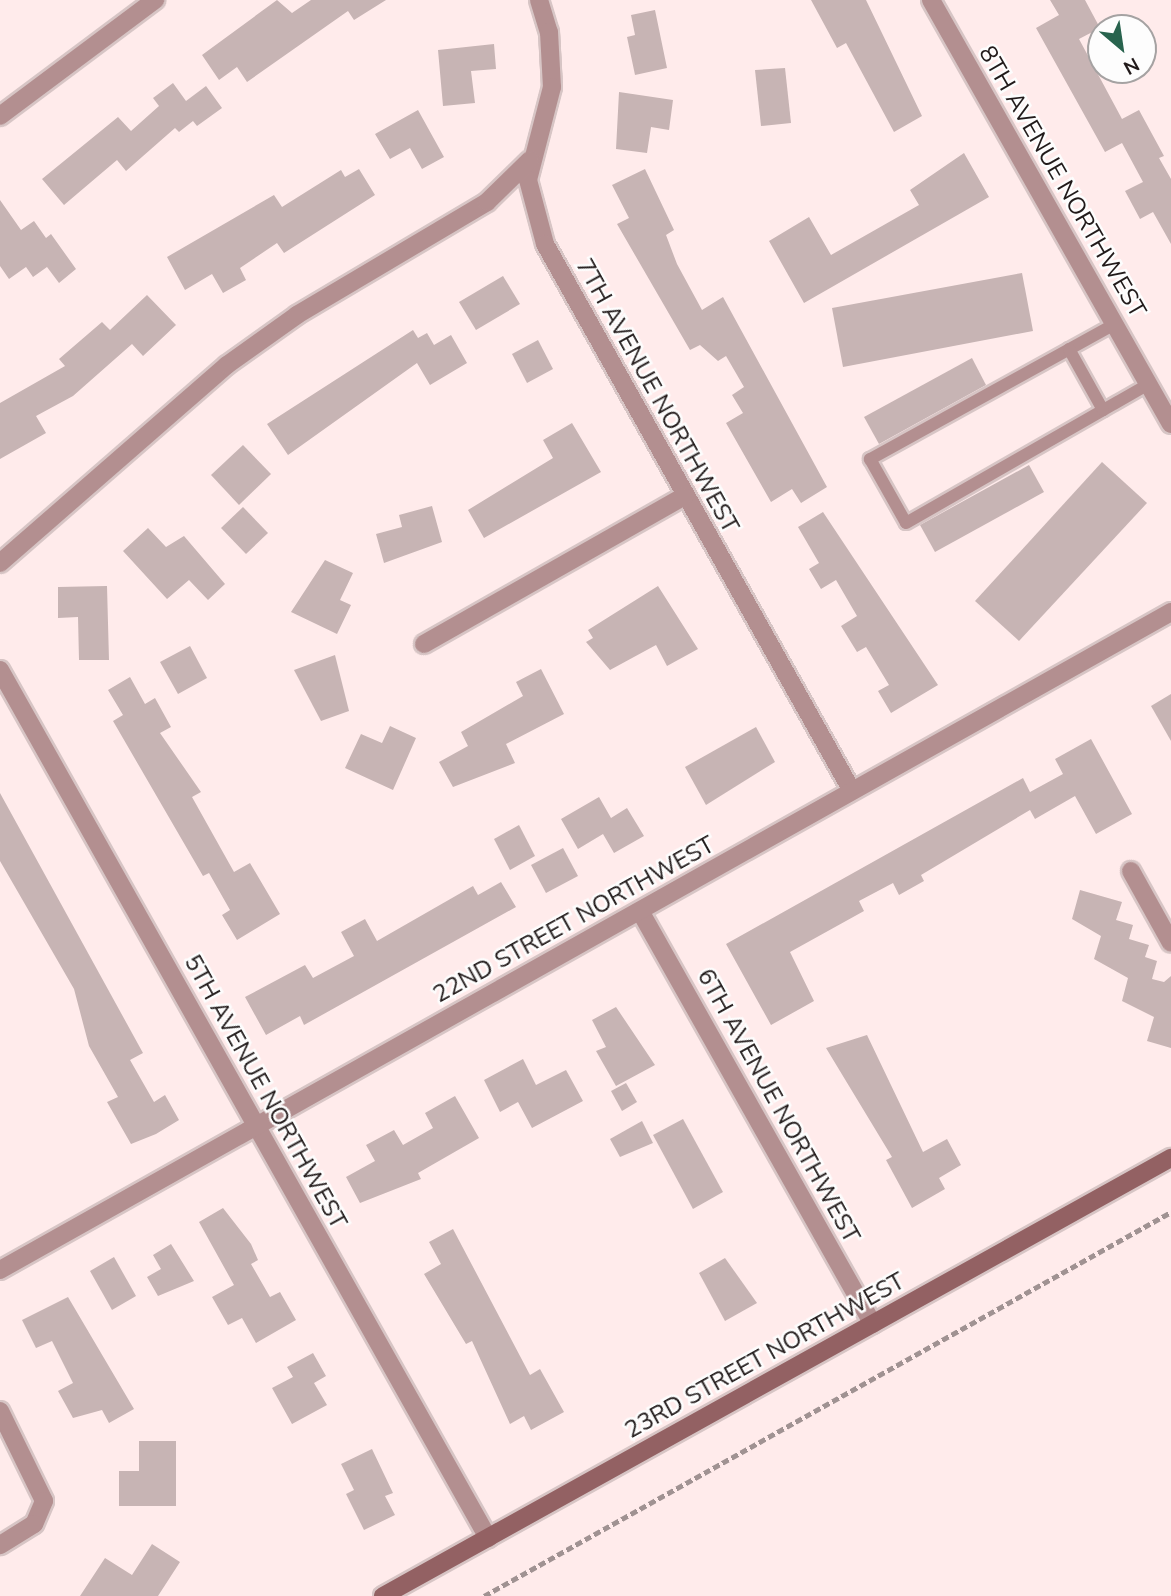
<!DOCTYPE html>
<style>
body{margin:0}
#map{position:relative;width:1171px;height:1596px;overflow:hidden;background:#ffebeb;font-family:"Nunito Sans",sans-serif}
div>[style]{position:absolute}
.building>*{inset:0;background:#c7b4b4}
.path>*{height:4.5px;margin-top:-2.25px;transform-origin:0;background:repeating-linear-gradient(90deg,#a09292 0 7px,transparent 0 10.5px)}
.roads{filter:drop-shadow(2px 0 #d7c5c5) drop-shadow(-2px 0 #d7c5c5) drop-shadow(0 2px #d7c5c5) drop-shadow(0 -2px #d7c5c5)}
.lane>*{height:12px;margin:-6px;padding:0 6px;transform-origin:6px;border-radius:6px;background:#b38f90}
.street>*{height:18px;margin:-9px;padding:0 9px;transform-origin:9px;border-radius:9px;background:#b38f90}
.secondary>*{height:18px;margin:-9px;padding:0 9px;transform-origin:9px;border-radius:9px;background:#936163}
span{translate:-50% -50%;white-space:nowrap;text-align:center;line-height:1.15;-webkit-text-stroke:5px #fdfdfd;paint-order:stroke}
.street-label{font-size:24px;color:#211a1a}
.north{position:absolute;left:1087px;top:14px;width:70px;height:70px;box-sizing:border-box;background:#fdfdfd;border:2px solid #a5a2a2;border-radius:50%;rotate:151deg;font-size:19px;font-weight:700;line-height:28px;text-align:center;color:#211a1a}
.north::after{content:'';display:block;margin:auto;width:24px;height:32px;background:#28634e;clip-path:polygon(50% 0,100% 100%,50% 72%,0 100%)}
</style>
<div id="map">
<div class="building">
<i style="clip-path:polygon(277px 0,292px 13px,311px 0,386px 0,354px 20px,348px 11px,247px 82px,237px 67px,219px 80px,202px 55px)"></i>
<i style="clip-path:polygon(811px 0,866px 0,922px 116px,894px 132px,846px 43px,837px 48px)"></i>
<i style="clip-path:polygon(1050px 0,1085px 0,1100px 28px,1079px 39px,1122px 119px,1139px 110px,1164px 156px,1159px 158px,1171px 179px,1171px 244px,1153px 212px,1140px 219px,1125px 191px,1143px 182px,1122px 143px,1105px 152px,1036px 28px,1059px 15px)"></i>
<i style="clip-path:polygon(655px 10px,667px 68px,635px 75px,627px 37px,635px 35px,631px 15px)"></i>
<i style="clip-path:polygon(494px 44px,496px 69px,471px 71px,475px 103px,443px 106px,438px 50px)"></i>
<i style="clip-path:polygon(785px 68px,791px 123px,761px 126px,755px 70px)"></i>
<i style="clip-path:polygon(173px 83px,186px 101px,206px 86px,222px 108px,197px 126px,193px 121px,179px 132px,175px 128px,126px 171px,117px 160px,64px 205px,42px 179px,118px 117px,131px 131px,159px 106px,153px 98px)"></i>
<i style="clip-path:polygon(619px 92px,673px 100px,669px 130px,651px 127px,647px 153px,616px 149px)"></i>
<i style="clip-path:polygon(418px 110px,444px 157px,422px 169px,410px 148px,390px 159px,375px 134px)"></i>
<i style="clip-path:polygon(964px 153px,989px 197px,804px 303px,769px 241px,809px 217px,831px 255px,919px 205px,910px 190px)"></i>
<i style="clip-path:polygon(359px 169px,375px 195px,284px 253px,277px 243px,240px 268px,246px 280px,223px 293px,212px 274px,185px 290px,167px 257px,274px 195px,282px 207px,341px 170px,345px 177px)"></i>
<i style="clip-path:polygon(645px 169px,674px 230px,666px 235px,677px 264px,702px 310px,723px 297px,827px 487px,801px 503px,792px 489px,771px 502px,726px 423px,743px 413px,732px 395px,744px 387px,726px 356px,718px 361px,700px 345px,690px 350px,617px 224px,629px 218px,612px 185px)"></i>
<i style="clip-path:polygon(0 200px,21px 230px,34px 221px,46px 238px,51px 234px,76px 269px,59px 283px,47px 267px,33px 277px,26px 267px,9px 279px,0 266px)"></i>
<i style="clip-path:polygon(1022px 273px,1033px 331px,843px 367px,832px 308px)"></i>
<i style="clip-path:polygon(503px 276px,520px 304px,476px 330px,459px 302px)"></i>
<i style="clip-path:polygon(147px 295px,176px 325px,143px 356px,132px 344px,73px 396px,36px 416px,46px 433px,0 459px,0 403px,65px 366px,59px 359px,102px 322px,110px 330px)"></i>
<i style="clip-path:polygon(413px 330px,418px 338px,427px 333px,434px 345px,451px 335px,467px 363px,430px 385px,417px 363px,288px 455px,267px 424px)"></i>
<i style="clip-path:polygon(538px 340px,553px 369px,527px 383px,512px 354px)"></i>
<i style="clip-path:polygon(972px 358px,986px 385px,879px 444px,864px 417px)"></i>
<i style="clip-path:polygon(572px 423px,601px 472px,484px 538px,468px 510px,553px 458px,543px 440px)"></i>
<i style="clip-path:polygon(243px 445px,271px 474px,239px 505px,211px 475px)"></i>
<i style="clip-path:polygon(1102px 462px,1147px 503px,1019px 641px,975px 601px)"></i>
<i style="clip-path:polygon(1029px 465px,1044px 492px,935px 552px,920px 525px)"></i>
<i style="clip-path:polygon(432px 506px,442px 542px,384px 563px,376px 534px,402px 527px,399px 515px)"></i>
<i style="clip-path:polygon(243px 507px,268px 533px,246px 554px,221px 528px)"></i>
<i style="clip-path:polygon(823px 512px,938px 685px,891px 713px,878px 691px,889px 685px,866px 647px,857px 652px,841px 626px,857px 616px,836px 580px,821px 589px,809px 569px,819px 563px,798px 527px)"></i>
<i style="clip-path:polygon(148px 528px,166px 547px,184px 536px,225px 584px,208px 600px,189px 580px,167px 599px,123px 551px)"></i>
<i style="clip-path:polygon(325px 560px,353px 573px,340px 600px,351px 605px,337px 634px,291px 612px)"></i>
<i style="clip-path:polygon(107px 586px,109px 660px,79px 660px,78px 617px,58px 618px,58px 587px)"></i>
<i style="clip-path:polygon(658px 586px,698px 649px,667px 666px,656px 645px,610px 670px,586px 642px,593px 638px,588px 630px)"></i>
<i style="clip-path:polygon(190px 646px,207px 678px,178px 694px,160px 662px)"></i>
<i style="clip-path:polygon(335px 655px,349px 711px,321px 721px,294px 670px)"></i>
<i style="clip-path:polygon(541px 669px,564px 714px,506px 744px,515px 763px,453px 787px,439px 762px,468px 746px,461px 732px,523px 696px,516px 682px)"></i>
<i style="clip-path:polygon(130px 677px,145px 704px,155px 698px,171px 727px,160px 733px,201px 792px,192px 797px,234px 872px,250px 863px,280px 914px,237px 940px,222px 915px,230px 910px,209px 873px,203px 876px,113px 721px,123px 715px,108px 690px)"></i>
<i style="clip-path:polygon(1171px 694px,1171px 741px,1151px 706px)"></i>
<i style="clip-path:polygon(390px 726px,416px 738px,393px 790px,345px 768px,361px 734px,382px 743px)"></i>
<i style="clip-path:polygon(756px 727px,775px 762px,706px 805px,685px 767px)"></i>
<i style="clip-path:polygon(1091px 739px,1132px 814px,1096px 834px,1075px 796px,1035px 819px,1030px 810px,921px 875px,924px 881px,899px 895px,893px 883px,859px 901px,864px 911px,790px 952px,814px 1001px,771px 1025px,726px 944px,1023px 778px,1030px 792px,1063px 774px,1055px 759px)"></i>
<i style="clip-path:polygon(0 793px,143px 1053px,130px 1060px,154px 1102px,165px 1095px,179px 1120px,156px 1134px,131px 1144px,107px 1102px,118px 1097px,89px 1046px,74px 989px,0 861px)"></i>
<i style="clip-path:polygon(599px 797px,611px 818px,627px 808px,644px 836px,614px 853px,603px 834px,578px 849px,561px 819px)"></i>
<i style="clip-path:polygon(519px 825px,535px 856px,510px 870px,494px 839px)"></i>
<i style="clip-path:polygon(563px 848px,578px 876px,546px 893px,531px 865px)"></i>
<i style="clip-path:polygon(501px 882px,516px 907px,304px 1025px,300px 1016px,266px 1035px,245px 997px,305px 965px,313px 978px,354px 956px,341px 932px,365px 919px,377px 941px,473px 886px,478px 895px)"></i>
<i style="clip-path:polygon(1080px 890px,1122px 902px,1116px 920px,1133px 925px,1129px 939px,1149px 945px,1145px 957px,1157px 961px,1152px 979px,1164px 982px,1171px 976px,1171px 1048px,1147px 1041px,1154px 1017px,1122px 1001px,1128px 978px,1094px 959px,1101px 936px,1072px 919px)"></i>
<i style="clip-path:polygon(616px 1007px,655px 1065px,616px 1086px,596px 1051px,606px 1047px,592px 1020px)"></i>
<i style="clip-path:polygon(867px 1035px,923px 1152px,947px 1139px,961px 1165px,939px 1178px,945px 1189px,912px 1208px,886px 1160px,892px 1157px,826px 1048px)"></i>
<i style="clip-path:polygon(523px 1059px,536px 1085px,566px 1070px,583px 1101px,532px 1128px,518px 1102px,500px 1112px,484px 1080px)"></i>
<i style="clip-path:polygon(626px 1083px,637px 1102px,622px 1111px,611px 1091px)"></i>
<i style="clip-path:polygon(455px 1096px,479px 1138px,418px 1173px,421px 1179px,360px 1203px,346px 1177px,375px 1161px,366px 1145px,394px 1130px,403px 1145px,433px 1128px,425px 1113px)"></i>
<i style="clip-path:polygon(683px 1119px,723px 1192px,693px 1209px,653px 1135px)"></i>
<i style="clip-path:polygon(642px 1121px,653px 1143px,620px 1157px,610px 1139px)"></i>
<i style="clip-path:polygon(223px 1208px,251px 1244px,258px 1260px,251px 1264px,270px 1297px,280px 1292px,296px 1320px,256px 1343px,242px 1318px,228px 1325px,212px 1297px,234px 1285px,199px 1222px)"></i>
<i style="clip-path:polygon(453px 1229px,530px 1375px,540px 1369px,564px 1412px,531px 1430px,524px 1416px,510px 1424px,472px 1341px,466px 1344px,424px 1274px,441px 1264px,429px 1242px)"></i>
<i style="clip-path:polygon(171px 1244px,194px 1281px,158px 1296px,147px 1277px,161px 1269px,153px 1255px)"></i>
<i style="clip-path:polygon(114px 1257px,136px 1296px,112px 1310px,90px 1271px)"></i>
<i style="clip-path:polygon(725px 1258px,757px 1303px,725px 1321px,699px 1273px)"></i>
<i style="clip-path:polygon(68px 1297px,134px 1409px,109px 1423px,102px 1410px,73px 1418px,58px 1391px,73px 1383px,52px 1341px,36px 1348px,22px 1320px)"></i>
<i style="clip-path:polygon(313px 1353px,326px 1376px,314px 1383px,327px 1405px,292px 1424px,272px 1388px,293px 1377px,287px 1367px)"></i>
<i style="clip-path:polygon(139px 1441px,176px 1441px,176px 1506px,119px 1506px,119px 1471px,139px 1471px)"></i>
<i style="clip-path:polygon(372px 1449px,393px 1493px,385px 1496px,395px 1515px,364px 1530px,346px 1494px,354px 1490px,341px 1464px)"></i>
<i style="clip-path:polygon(152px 1544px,180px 1562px,158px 1596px,80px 1596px,105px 1558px,132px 1575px)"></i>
</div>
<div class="path">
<i style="left:484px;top:1596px;width:787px;rotate:-29.2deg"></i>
</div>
<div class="roads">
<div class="lane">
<i style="left:1115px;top:324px;width:280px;rotate:151.1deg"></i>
<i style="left:870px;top:459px;width:73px;rotate:60.6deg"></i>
<i style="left:906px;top:523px;width:280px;rotate:-29.8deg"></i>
<i style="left:1069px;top:349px;width:70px;rotate:60.9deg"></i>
</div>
<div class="street">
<i style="left:539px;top:0;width:34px;rotate:73deg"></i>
<i style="left:549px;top:32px;width:55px;rotate:86.9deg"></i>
<i style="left:552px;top:87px;width:96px;rotate:104.5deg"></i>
<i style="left:528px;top:180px;width:66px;rotate:75.1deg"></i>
<i style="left:545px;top:244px;width:627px;rotate:60.7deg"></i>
<i style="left:931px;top:0;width:487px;rotate:60.5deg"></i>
<i style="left:0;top:116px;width:194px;rotate:-36.8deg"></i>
<i style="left:0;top:563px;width:301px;rotate:-41.1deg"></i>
<i style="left:227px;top:365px;width:86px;rotate:-35.5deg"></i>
<i style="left:297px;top:315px;width:221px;rotate:-30.7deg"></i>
<i style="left:487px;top:202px;width:60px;rotate:-44.3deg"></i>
<i style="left:424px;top:644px;width:298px;rotate:-29.6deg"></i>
<i style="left:0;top:670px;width:996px;rotate:60.65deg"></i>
<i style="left:1131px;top:871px;width:82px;rotate:60.9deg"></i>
<i style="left:640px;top:911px;width:474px;rotate:60.6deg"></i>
<i style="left:0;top:1270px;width:1343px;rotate:-29.33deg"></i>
<i style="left:0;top:1411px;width:100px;rotate:63.9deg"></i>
<i style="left:44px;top:1501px;width:25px;rotate:113deg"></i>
<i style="left:34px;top:1524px;width:40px;rotate:148deg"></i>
</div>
<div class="secondary">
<i style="left:383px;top:1596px;width:902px;rotate:-29.07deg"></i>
</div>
</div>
<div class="street-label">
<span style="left:1062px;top:182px;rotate:60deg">8TH AVENUE NORTHWEST</span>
<span style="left:657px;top:396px;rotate:61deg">7TH AVENUE NORTHWEST</span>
<span style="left:574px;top:920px;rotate:-29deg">22ND STREET NORTHWEST</span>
<span style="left:265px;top:1092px;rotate:61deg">5TH AVENUE NORTHWEST</span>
<span style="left:778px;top:1106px;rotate:61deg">6TH AVENUE NORTHWEST</span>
<span style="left:765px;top:1356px;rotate:-29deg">23RD STREET NORTHWEST</span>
</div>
<div class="north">N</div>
</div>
